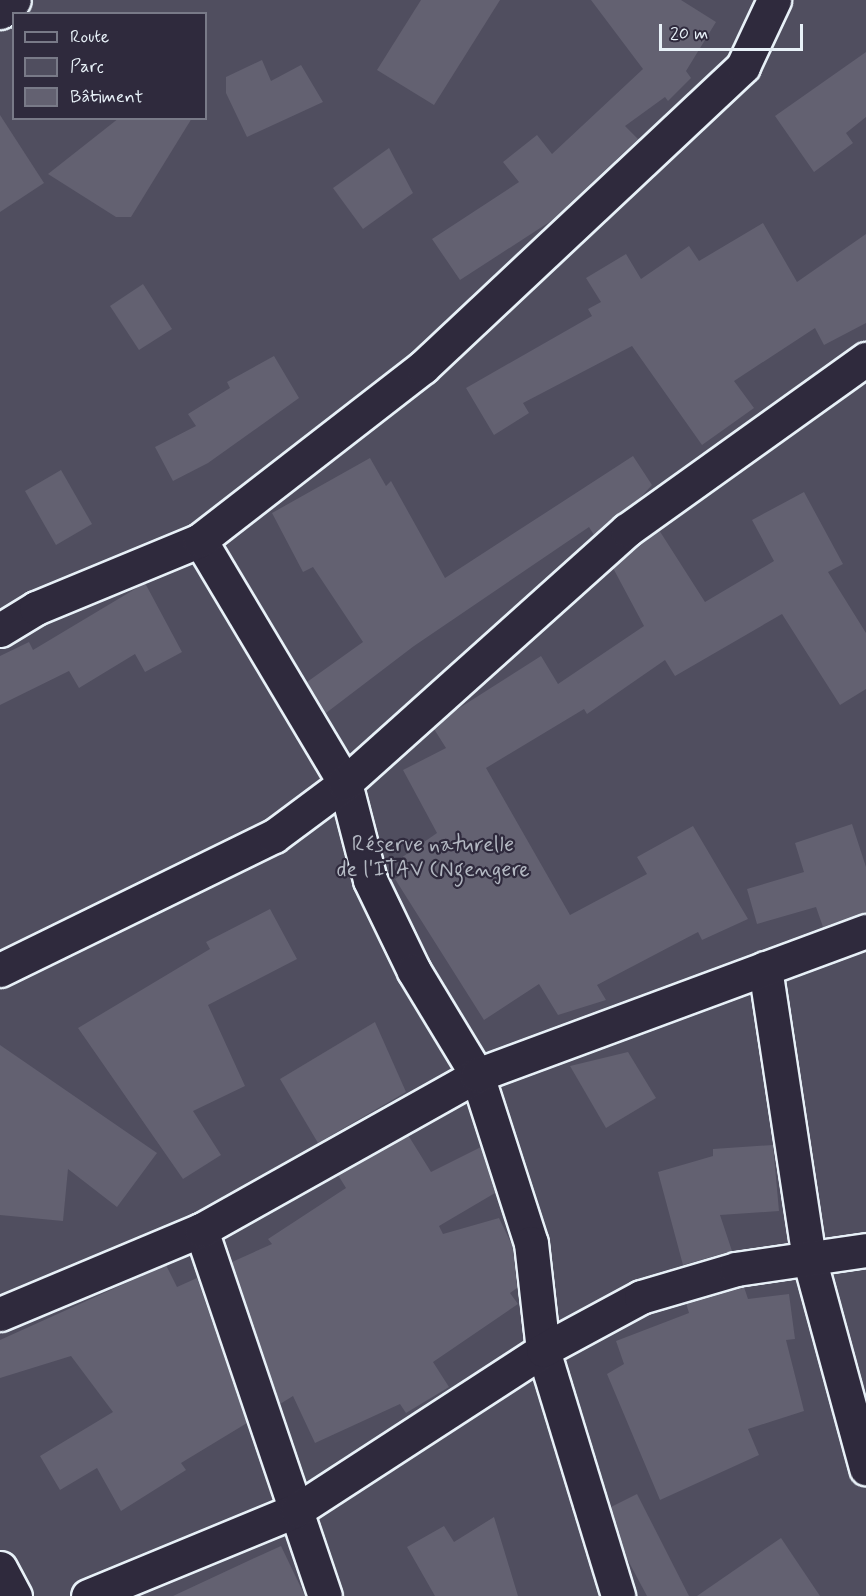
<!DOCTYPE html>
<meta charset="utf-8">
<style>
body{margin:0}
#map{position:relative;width:866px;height:1596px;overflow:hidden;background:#3a3648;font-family:Mynerve,sans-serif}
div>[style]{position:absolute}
.green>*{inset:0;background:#504e5f}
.building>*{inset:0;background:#636171}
.roads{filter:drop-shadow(2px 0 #e8f1f8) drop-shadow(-2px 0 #e8f1f8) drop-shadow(0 2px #e8f1f8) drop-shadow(0 -2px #e8f1f8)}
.street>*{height:33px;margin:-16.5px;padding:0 16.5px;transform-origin:16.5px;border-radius:16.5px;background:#2f2a3d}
span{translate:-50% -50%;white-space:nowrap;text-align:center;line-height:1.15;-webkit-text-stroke:4.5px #2f2a3d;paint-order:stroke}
.park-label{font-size:22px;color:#b3b8c2}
.legend{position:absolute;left:12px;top:12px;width:195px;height:108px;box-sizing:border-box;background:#2f2a3d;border:2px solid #797a88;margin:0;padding:8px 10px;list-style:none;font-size:18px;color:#e8f1f8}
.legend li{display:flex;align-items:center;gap:12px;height:30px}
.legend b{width:30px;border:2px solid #797a88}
.scale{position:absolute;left:659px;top:24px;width:144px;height:27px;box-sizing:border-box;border:3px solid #e8f1f8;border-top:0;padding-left:8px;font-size:18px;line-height:21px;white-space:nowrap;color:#e8f1f8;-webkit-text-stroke:4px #2f2a3d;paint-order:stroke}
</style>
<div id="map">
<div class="green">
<i style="clip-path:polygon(evenodd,0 0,866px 0,866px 1596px,0 1596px,0 0,14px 14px,206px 14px,206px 118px,14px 118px,14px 14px)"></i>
</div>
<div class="building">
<i style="clip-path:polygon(421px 0,500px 0,434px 105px,377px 70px)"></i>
<i style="clip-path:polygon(591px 0,681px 0,716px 22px,686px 71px,691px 78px,668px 101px,665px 97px,625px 126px,638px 139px,551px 221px,460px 280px,432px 239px,519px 182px,503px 162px,537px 135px,552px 154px,643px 69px)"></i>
<i style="clip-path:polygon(866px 52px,866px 117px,846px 133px,853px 143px,814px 172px,775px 116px)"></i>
<i style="clip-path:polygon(262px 60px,271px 81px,301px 65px,323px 102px,247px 137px,226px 93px,226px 77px)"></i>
<i style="clip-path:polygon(0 115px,44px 183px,0 212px)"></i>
<i style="clip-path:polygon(119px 118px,192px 118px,131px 217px,116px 217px,48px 174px)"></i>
<i style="clip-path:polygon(389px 148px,413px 193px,363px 229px,333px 188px)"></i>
<i style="clip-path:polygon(763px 223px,797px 282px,866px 234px,866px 323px,824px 345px,815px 328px,734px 381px,754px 408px,702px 445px,632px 346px,523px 403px,529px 413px,494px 435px,466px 388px,592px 316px,588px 309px,601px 302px,586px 278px,626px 254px,641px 279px,689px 246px,699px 261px)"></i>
<i style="clip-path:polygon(143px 284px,172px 329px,139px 350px,110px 306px)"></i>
<i style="clip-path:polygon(274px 356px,299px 398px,208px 463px,173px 481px,155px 447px,196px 426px,188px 414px,230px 388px,227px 382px)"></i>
<i style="clip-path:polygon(633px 456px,652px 485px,640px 498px,594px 535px,589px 527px,414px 646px,326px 713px,307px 682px,363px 642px,313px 567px,303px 572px,272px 513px,370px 458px,386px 486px,391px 481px,445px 578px)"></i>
<i style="clip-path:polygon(61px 470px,92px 524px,56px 545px,25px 491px)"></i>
<i style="clip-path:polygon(804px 492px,843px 564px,828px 572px,866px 633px,866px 689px,840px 705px,782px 614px,675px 676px,665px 660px,587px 714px,584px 709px,486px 768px,570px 915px,647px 874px,637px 857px,693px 826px,748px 919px,702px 940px,698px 932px,597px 985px,606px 1000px,558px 1015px,539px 984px,484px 1020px,395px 879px,409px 870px,401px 858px,437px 833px,403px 770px,446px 748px,434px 729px,453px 712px,541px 656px,558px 684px,644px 626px,613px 568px,659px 530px,705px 602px,774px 561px,752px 520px)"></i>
<i style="clip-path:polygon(145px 583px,182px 652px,145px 672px,135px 654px,79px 688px,69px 671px,0 705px,0 656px,29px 642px,33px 650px)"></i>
<i style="clip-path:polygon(852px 824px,866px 867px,866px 913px,823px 927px,816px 907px,757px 924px,747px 889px,804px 872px,795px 843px)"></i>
<i style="clip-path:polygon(270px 909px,297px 959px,208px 1005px,245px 1086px,193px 1111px,221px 1155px,183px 1179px,78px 1028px,210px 949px,206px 942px)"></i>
<i style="clip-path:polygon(375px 1022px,406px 1092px,318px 1143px,280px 1079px)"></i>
<i style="clip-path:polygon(0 1045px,157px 1153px,117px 1207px,68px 1169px,63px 1221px,0 1215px)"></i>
<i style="clip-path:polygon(628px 1052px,656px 1098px,606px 1128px,570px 1066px)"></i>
<i style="clip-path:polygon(408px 1135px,431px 1172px,481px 1147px,495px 1193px,439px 1226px,443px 1234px,499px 1218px,513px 1247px,517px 1288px,510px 1293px,518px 1304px,433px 1362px,449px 1387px,406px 1413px,400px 1404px,315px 1443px,293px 1396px,280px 1404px,232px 1262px,272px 1244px,268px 1239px,346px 1188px,338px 1175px)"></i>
<i style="clip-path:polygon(773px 1145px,779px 1211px,720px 1215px,732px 1251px,683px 1265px,658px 1172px,713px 1156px,713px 1149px)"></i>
<i style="clip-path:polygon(166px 1265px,177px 1287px,197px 1278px,247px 1423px,181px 1463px,186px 1470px,121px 1511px,97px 1468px,60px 1490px,40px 1456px,113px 1412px,71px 1356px,0 1378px,0 1340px)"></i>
<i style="clip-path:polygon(744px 1287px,748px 1299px,789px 1294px,795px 1339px,786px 1340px,804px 1411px,748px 1429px,759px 1455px,660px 1500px,607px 1374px,624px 1364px,616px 1341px,689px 1313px,686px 1303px)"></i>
<i style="clip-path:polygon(637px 1494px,689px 1596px,647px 1596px,624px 1553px,611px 1507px)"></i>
<i style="clip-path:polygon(494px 1517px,518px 1596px,435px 1596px,407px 1547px,444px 1526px,454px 1542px)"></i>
<i style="clip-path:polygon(781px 1538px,820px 1596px,697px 1596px)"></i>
<i style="clip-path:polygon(281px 1546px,305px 1596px,173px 1596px,248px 1561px)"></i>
</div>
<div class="roads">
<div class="street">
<i style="left:0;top:12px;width:18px;rotate:-41deg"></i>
<i style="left:200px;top:540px;width:283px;rotate:59.2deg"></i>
<i style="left:345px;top:783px;width:100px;rotate:75.5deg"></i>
<i style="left:370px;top:880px;width:101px;rotate:64.2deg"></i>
<i style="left:414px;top:971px;width:122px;rotate:58.8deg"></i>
<i style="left:477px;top:1075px;width:176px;rotate:72.2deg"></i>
<i style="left:531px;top:1243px;width:108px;rotate:83.6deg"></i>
<i style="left:543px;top:1350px;width:257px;rotate:73deg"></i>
<i style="left:0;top:630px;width:42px;rotate:-31.4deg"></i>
<i style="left:36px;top:608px;width:178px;rotate:-22.5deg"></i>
<i style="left:200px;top:540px;width:282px;rotate:-37.8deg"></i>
<i style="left:423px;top:367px;width:439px;rotate:-43.2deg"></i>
<i style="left:743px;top:66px;width:73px;rotate:-64.8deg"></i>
<i style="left:765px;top:968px;width:293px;rotate:81.4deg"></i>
<i style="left:809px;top:1258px;width:218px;rotate:74.8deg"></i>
<i style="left:0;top:970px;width:305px;rotate:-26.1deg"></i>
<i style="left:274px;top:836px;width:89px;rotate:-36.7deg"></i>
<i style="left:345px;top:783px;width:379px;rotate:-41.9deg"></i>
<i style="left:627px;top:530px;width:294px;rotate:-35.6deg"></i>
<i style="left:201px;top:1230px;width:386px;rotate:71.3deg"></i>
<i style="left:0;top:1314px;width:218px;rotate:-22.7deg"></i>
<i style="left:201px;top:1230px;width:317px;rotate:-29.3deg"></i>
<i style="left:477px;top:1075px;width:415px;rotate:-20.3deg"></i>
<i style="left:0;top:1568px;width:32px;rotate:62deg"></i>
<i style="left:88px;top:1596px;width:226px;rotate:-22.4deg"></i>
<i style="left:297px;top:1510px;width:293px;rotate:-33deg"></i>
<i style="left:543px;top:1350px;width:111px;rotate:-28.4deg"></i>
<i style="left:641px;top:1297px;width:99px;rotate:-16.4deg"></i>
<i style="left:736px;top:1269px;width:131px;rotate:-8.3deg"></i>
</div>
</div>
<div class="park-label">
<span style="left:433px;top:858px">Réserve naturelle<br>de l'ITAV (Ngengere</span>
</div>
<ul class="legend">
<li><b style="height:8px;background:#2f2a3d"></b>Route</li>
<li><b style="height:16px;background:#504e5f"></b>Parc</li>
<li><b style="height:16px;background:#636171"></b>Bâtiment</li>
</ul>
<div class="scale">20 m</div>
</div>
